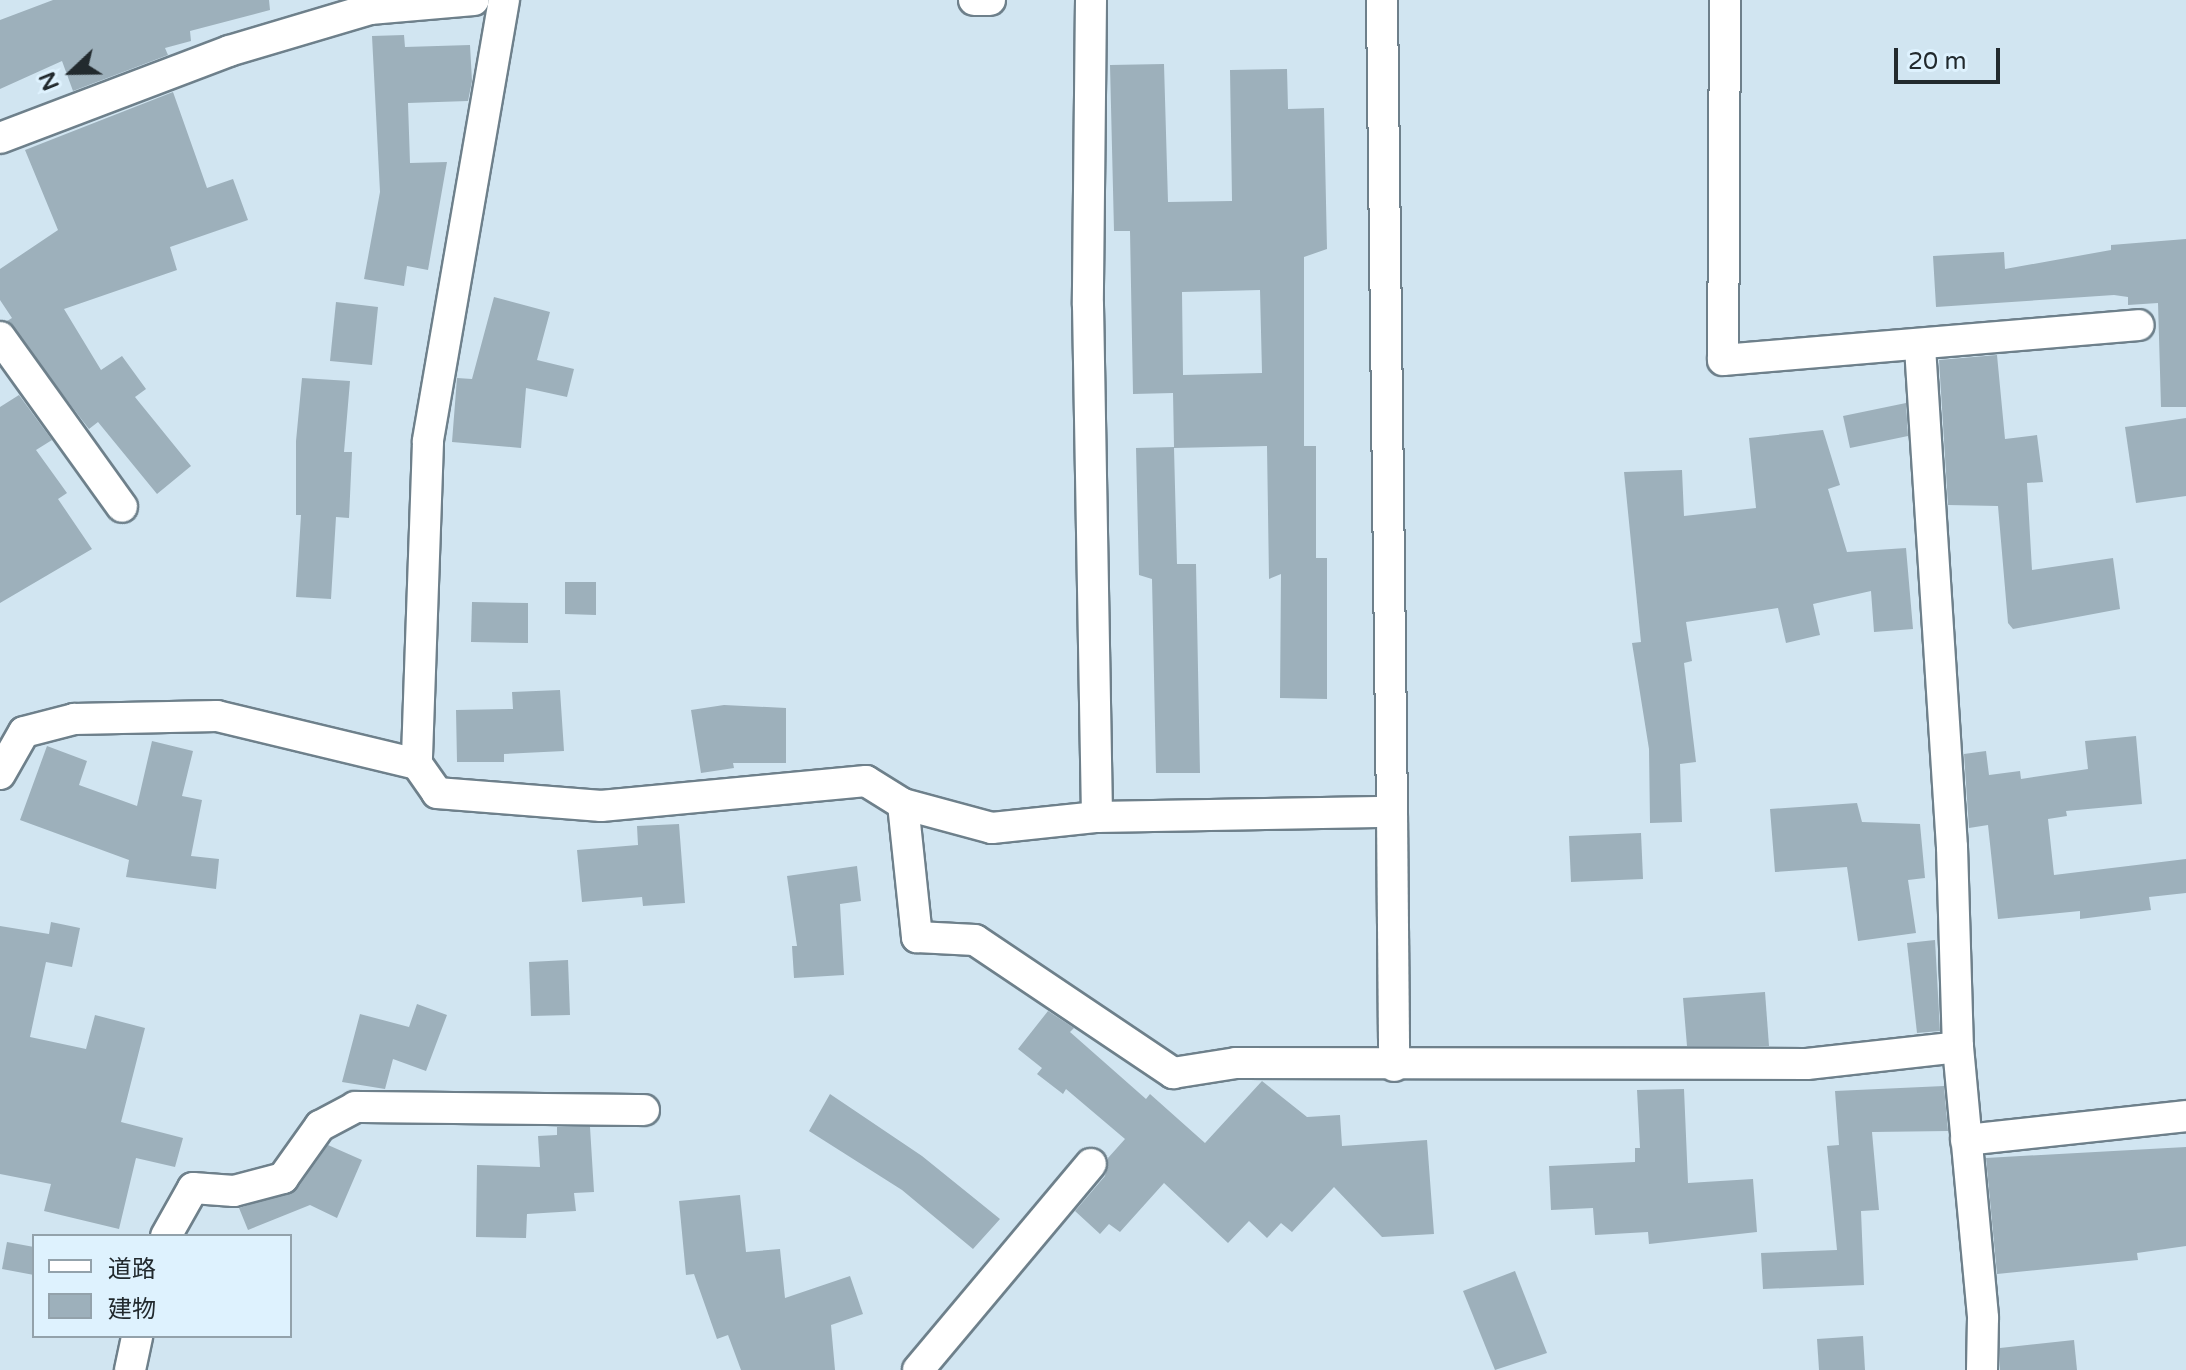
<!DOCTYPE html>
<meta charset="utf-8">
<style>
body{margin:0}
#map{position:relative;width:2186px;height:1370px;overflow:hidden;background:#d1e5f1;font-family:"Varela Round","Noto Sans JP",sans-serif}
div>[style]{position:absolute}
.building>*{inset:0;background:#9db0bb}
.roads{filter:drop-shadow(2px 0 #6e808b) drop-shadow(-2px 0 #6e808b) drop-shadow(0 2px #6e808b) drop-shadow(0 -2px #6e808b)}
.street>*{height:30px;margin:-15px;padding:0 15px;transform-origin:15px;border-radius:15px;background:#fff}
span{translate:-50% -50%;white-space:nowrap;text-align:center;line-height:1.15;-webkit-text-stroke:8px #def2fe;paint-order:stroke}
.legend{position:absolute;left:32px;top:1234px;width:260px;height:104px;box-sizing:border-box;background:#def2fe;border:2px solid #93a2ab;margin:0;padding:10px 14px;list-style:none;font-size:24px;color:#222a2e}
.legend li{display:flex;align-items:center;gap:16px;height:40px}
.legend b{width:40px;border:2px solid #93a2ab}
.north{position:absolute;left:32px;top:32px;width:80px;height:80px;-webkit-text-stroke:6px #def2fe;paint-order:stroke;rotate:248deg;font-size:22px;font-weight:700;line-height:32px;text-align:center;color:#222a2e}
.north::after{content:'';display:block;margin:auto;width:28px;height:36px;background:#222a2e;clip-path:polygon(50% 0,100% 100%,50% 72%,0 100%)}
.scale{position:absolute;left:1894px;top:48px;width:106px;height:36px;box-sizing:border-box;border:4px solid #222a2e;border-top:0;padding-left:10px;font-size:24px;line-height:28px;white-space:nowrap;color:#222a2e;-webkit-text-stroke:6px #def2fe;paint-order:stroke}
</style>
<div id="map">
<div class="building">
<i style="clip-path:polygon(53px 0,269px 0,270px 10px,190px 31px,191px 41px,165px 48px,168px 55px,73px 91px,62px 61px,0 89px,0 20px)"></i>
<i style="clip-path:polygon(404px 35px,405px 47px,470px 45px,472px 81px,468px 101px,408px 103px,410px 163px,447px 162px,428px 270px,407px 266px,404px 286px,364px 279px,380px 192px,372px 36px)"></i>
<i style="clip-path:polygon(evenodd,1164px 64px,1168px 202px,1232px 201px,1230px 70px,1287px 69px,1288px 109px,1324px 108px,1327px 249px,1304px 257px,1304px 446px,1316px 446px,1316px 558px,1327px 558px,1327px 699px,1280px 698px,1281px 574px,1269px 579px,1267px 446px,1174px 448px,1177px 564px,1196px 564px,1200px 773px,1156px 773px,1152px 579px,1139px 575px,1136px 448px,1174px 447px,1173px 393px,1133px 394px,1130px 231px,1114px 231px,1110px 65px,1164px 64px,1260px 290px,1262px 373px,1183px 375px,1182px 292px,1260px 290px)"></i>
<i style="clip-path:polygon(173px 92px,207px 188px,233px 179px,248px 220px,170px 247px,177px 270px,64px 309px,101px 370px,122px 356px,146px 389px,135px 397px,191px 466px,157px 494px,98px 422px,89px 429px,82px 420px,7px 321px,12px 318px,0 300px,0 269px,58px 230px,25px 150px)"></i>
<i style="clip-path:polygon(2186px 239px,2186px 407px,2161px 407px,2158px 303px,2128px 305px,2128px 297px,2114px 295px,1936px 307px,1933px 256px,2004px 252px,2005px 269px,2111px 250px,2111px 245px)"></i>
<i style="clip-path:polygon(494px 297px,550px 312px,537px 360px,574px 369px,567px 397px,526px 388px,521px 448px,452px 442px,457px 378px,472px 379px)"></i>
<i style="clip-path:polygon(336px 302px,378px 307px,372px 365px,330px 361px)"></i>
<i style="clip-path:polygon(1997px 355px,2005px 439px,2037px 435px,2043px 482px,2027px 483px,2032px 570px,2113px 558px,2120px 609px,2013px 629px,2008px 623px,1998px 506px,1948px 505px,1939px 360px)"></i>
<i style="clip-path:polygon(302px 378px,350px 381px,344px 452px,352px 452px,349px 518px,336px 517px,331px 599px,296px 597px,301px 515px,296px 515px,296px 441px)"></i>
<i style="clip-path:polygon(19px 395px,52px 440px,36px 450px,67px 493px,58px 499px,92px 549px,0 603px,0 407px)"></i>
<i style="clip-path:polygon(1906px 403px,1908px 436px,1850px 448px,1843px 416px)"></i>
<i style="clip-path:polygon(2186px 418px,2186px 496px,2136px 503px,2125px 427px)"></i>
<i style="clip-path:polygon(1823px 430px,1840px 485px,1828px 489px,1847px 552px,1906px 548px,1913px 629px,1874px 632px,1871px 591px,1813px 604px,1820px 635px,1786px 643px,1778px 608px,1686px 622px,1692px 661px,1684px 663px,1696px 762px,1680px 764px,1682px 822px,1650px 823px,1649px 749px,1632px 643px,1641px 642px,1624px 472px,1682px 470px,1684px 516px,1756px 508px,1749px 438px)"></i>
<i style="clip-path:polygon(565px 582px,596px 582px,596px 615px,565px 614px)"></i>
<i style="clip-path:polygon(472px 602px,528px 603px,528px 643px,471px 642px)"></i>
<i style="clip-path:polygon(560px 690px,564px 751px,504px 754px,504px 762px,457px 762px,456px 710px,513px 709px,512px 692px)"></i>
<i style="clip-path:polygon(724px 705px,786px 708px,786px 763px,733px 763px,734px 768px,701px 773px,691px 710px)"></i>
<i style="clip-path:polygon(2136px 736px,2142px 804px,2066px 811px,2067px 816px,2048px 819px,2054px 875px,2186px 859px,2186px 893px,2149px 897px,2151px 910px,2080px 919px,2080px 911px,1998px 919px,1988px 825px,1969px 828px,1964px 754px,1986px 751px,1989px 775px,2020px 771px,2021px 779px,2088px 769px,2085px 741px)"></i>
<i style="clip-path:polygon(152px 741px,193px 751px,182px 796px,202px 800px,191px 856px,219px 859px,216px 889px,126px 877px,129px 860px,20px 820px,47px 746px,87px 761px,79px 785px,137px 806px)"></i>
<i style="clip-path:polygon(1857px 803px,1862px 822px,1920px 824px,1925px 878px,1908px 880px,1916px 933px,1858px 941px,1847px 867px,1775px 872px,1770px 809px)"></i>
<i style="clip-path:polygon(679px 824px,685px 903px,643px 906px,642px 897px,582px 902px,577px 850px,638px 845px,637px 826px)"></i>
<i style="clip-path:polygon(1641px 833px,1643px 879px,1571px 882px,1569px 836px)"></i>
<i style="clip-path:polygon(857px 866px,861px 901px,840px 904px,844px 975px,794px 978px,792px 946px,797px 946px,787px 876px)"></i>
<i style="clip-path:polygon(51px 922px,80px 928px,72px 967px,46px 962px,30px 1037px,86px 1049px,95px 1015px,145px 1028px,121px 1122px,183px 1138px,175px 1167px,136px 1158px,119px 1229px,44px 1211px,51px 1184px,0 1174px,0 926px,49px 934px)"></i>
<i style="clip-path:polygon(1935px 940px,1940px 1031px,1917px 1033px,1907px 943px)"></i>
<i style="clip-path:polygon(568px 960px,570px 1015px,531px 1016px,529px 962px)"></i>
<i style="clip-path:polygon(1765px 992px,1769px 1046px,1687px 1046px,1683px 998px)"></i>
<i style="clip-path:polygon(417px 1004px,447px 1015px,426px 1071px,393px 1059px,385px 1089px,342px 1082px,360px 1014px,409px 1027px)"></i>
<i style="clip-path:polygon(1048px 1011px,1074px 1028px,1070px 1032px,1146px 1099px,1150px 1094px,1205px 1143px,1262px 1081px,1307px 1117px,1340px 1115px,1342px 1146px,1427px 1140px,1434px 1234px,1382px 1237px,1334px 1187px,1292px 1232px,1281px 1223px,1267px 1238px,1249px 1221px,1228px 1243px,1164px 1183px,1120px 1232px,1109px 1224px,1100px 1234px,1075px 1211px,1105px 1176px,1108px 1158px,1125px 1139px,1066px 1089px,1063px 1094px,1037px 1074px,1042px 1068px,1018px 1049px)"></i>
<i style="clip-path:polygon(1944px 1086px,1948px 1131px,1872px 1132px,1879px 1210px,1861px 1211px,1864px 1285px,1763px 1289px,1761px 1253px,1837px 1250px,1827px 1146px,1839px 1145px,1835px 1091px)"></i>
<i style="clip-path:polygon(1684px 1089px,1688px 1183px,1753px 1179px,1757px 1232px,1649px 1244px,1648px 1232px,1595px 1235px,1593px 1208px,1551px 1210px,1549px 1166px,1635px 1162px,1635px 1148px,1640px 1148px,1637px 1090px)"></i>
<i style="clip-path:polygon(830px 1094px,922px 1156px,1000px 1219px,973px 1249px,902px 1190px,809px 1131px)"></i>
<i style="clip-path:polygon(557px 1127px,590px 1127px,594px 1192px,574px 1193px,576px 1211px,527px 1214px,526px 1238px,476px 1237px,477px 1165px,540px 1167px,538px 1136px,557px 1135px)"></i>
<i style="clip-path:polygon(328px 1145px,362px 1160px,337px 1218px,310px 1205px,248px 1230px,239px 1208px,297px 1189px)"></i>
<i style="clip-path:polygon(2186px 1147px,2186px 1246px,2137px 1253px,2138px 1260px,1997px 1274px,1986px 1158px)"></i>
<i style="clip-path:polygon(740px 1195px,746px 1252px,780px 1249px,785px 1298px,850px 1276px,863px 1314px,831px 1325px,835px 1370px,741px 1370px,728px 1335px,717px 1339px,694px 1274px,686px 1275px,679px 1201px)"></i>
<i style="clip-path:polygon(7px 1242px,34px 1247px,34px 1275px,2px 1269px)"></i>
<i style="clip-path:polygon(1515px 1271px,1547px 1353px,1495px 1370px,1463px 1291px)"></i>
<i style="clip-path:polygon(1863px 1336px,1865px 1370px,1819px 1370px,1817px 1339px)"></i>
<i style="clip-path:polygon(2074px 1340px,2077px 1370px,2000px 1370px,2000px 1348px)"></i>
</div>
<div class="roads">
<div class="street">
<i style="left:504px;top:0;width:448px;rotate:99.8deg"></i>
<i style="left:428px;top:442px;width:322px;rotate:92deg"></i>
<i style="left:417px;top:764px;width:35px;rotate:55deg"></i>
<i style="left:437px;top:793px;width:165px;rotate:4.5deg"></i>
<i style="left:601px;top:806px;width:266px;rotate:-5.4deg"></i>
<i style="left:866px;top:781px;width:44px;rotate:31.9deg"></i>
<i style="left:903px;top:804px;width:92px;rotate:15.1deg"></i>
<i style="left:992px;top:828px;width:106px;rotate:-6deg"></i>
<i style="left:1097px;top:817px;width:295px;rotate:-1deg"></i>
<i style="left:1392px;top:812px;width:812px;rotate:-90.71deg"></i>
<i style="left:974px;top:0;width:16px"></i>
<i style="left:1091px;top:0;width:305px;rotate:90.6deg"></i>
<i style="left:1088px;top:305px;width:512px;rotate:88.99deg"></i>
<i style="left:1725px;top:0;width:360px;rotate:90.3deg"></i>
<i style="left:1723px;top:360px;width:417px;rotate:-4.8deg"></i>
<i style="left:0;top:138px;width:245px;rotate:-20.8deg"></i>
<i style="left:229px;top:51px;width:147px;rotate:-16.6deg"></i>
<i style="left:370px;top:9px;width:104px;rotate:-4.9deg"></i>
<i style="left:0;top:337px;width:209px;rotate:54.3deg"></i>
<i style="left:1920px;top:347px;width:501px;rotate:86.34deg"></i>
<i style="left:1952px;top:847px;width:200px;rotate:88.3deg"></i>
<i style="left:1958px;top:1047px;width:272px;rotate:84.7deg"></i>
<i style="left:1983px;top:1318px;width:52px;rotate:91.1deg"></i>
<i style="left:0;top:774px;width:48px;rotate:-60.3deg"></i>
<i style="left:24px;top:732px;width:52px;rotate:-14.6deg"></i>
<i style="left:74px;top:719px;width:143px;rotate:-1.2deg"></i>
<i style="left:217px;top:716px;width:206px;rotate:13.5deg"></i>
<i style="left:903px;top:804px;width:134px;rotate:84deg"></i>
<i style="left:917px;top:937px;width:58px;rotate:3deg"></i>
<i style="left:975px;top:940px;width:239px;rotate:33.9deg"></i>
<i style="left:1173px;top:1073px;width:64px;rotate:-9deg"></i>
<i style="left:1236px;top:1063px;width:571px;rotate:0.1deg"></i>
<i style="left:1807px;top:1064px;width:152px;rotate:-6.4deg"></i>
<i style="left:1392px;top:812px;width:254px;rotate:89.5deg"></i>
<i style="left:1966px;top:1140px;width:221px;rotate:-6.2deg"></i>
<i style="left:166px;top:1236px;width:55px;rotate:-60.6deg"></i>
<i style="left:193px;top:1188px;width:41px;rotate:4.2deg"></i>
<i style="left:234px;top:1191px;width:51px;rotate:-14.9deg"></i>
<i style="left:283px;top:1178px;width:64px;rotate:-54.6deg"></i>
<i style="left:320px;top:1126px;width:40px;rotate:-28deg"></i>
<i style="left:355px;top:1107px;width:289px;rotate:0.6deg"></i>
<i style="left:130px;top:1370px;width:35px;rotate:-78deg"></i>
<i style="left:918px;top:1370px;width:269px;rotate:-50deg"></i>
</div>
</div>
<ul class="legend">
<li><b style="height:10px;background:#fff"></b>道路</li>
<li><b style="height:22px;background:#9db0bb"></b>建物</li>
</ul>
<div class="north">N</div>
<div class="scale">20 m</div>
</div>
